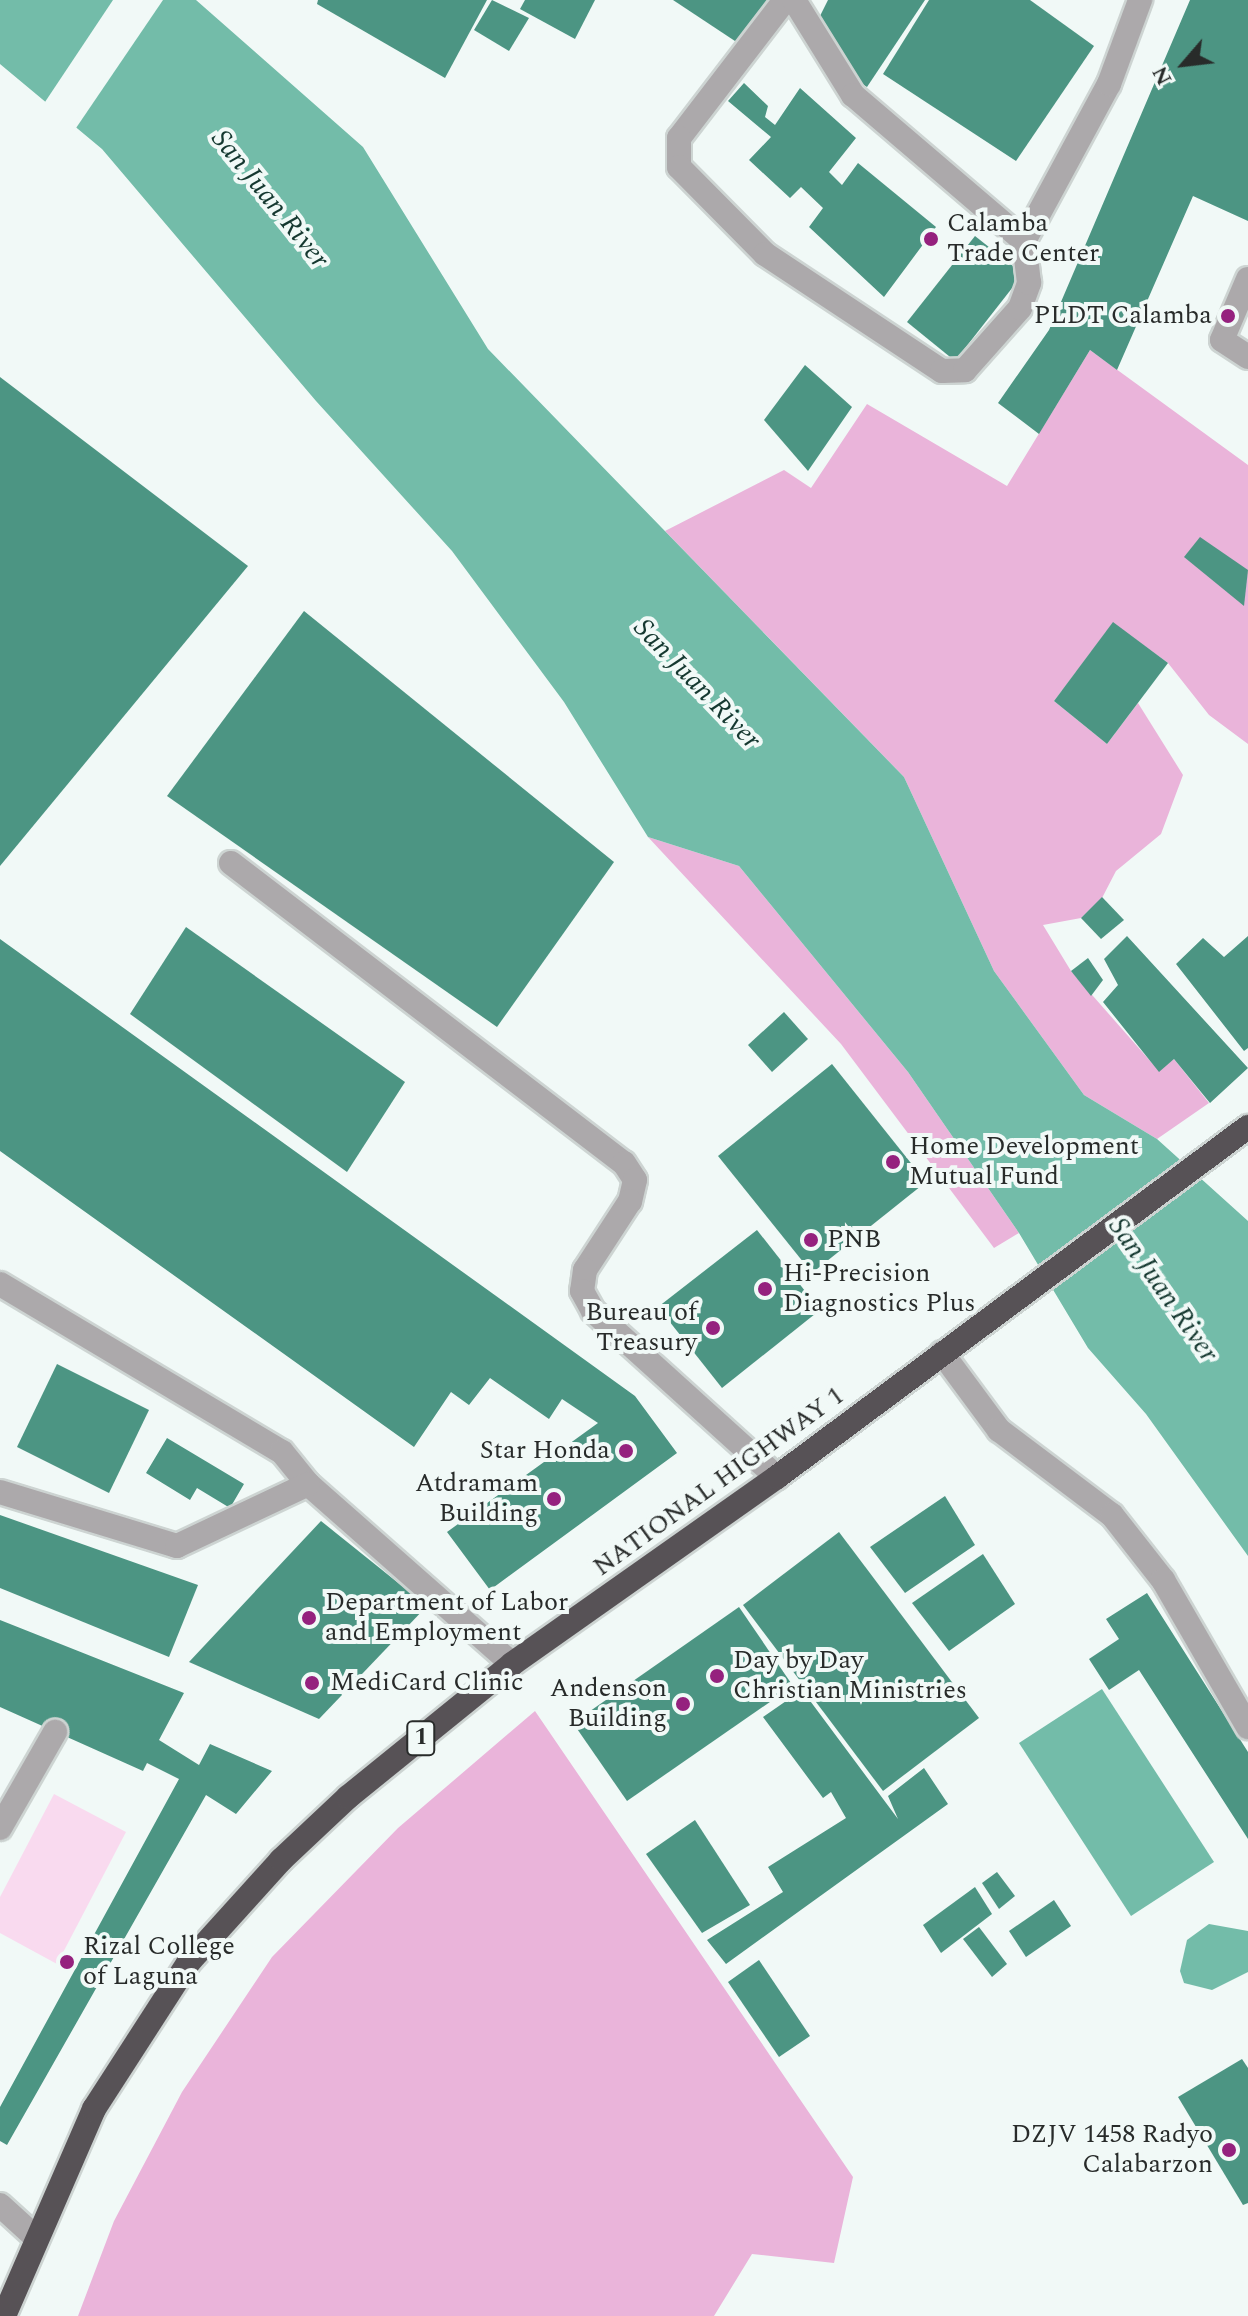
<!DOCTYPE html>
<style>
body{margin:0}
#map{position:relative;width:1248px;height:2316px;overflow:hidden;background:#f1f9f7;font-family:Spectral,serif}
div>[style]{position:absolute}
.green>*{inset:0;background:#f9daef}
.forest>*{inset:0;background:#eab4da}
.water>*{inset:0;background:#73bca9}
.pier>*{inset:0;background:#f1f9f7}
.building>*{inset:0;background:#4c9583}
.roads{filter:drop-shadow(2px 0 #cdd4d2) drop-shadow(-2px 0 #cdd4d2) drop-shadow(0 2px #cdd4d2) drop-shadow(0 -2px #cdd4d2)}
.minor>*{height:24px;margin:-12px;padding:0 12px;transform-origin:12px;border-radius:12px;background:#aca9ab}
.highway>*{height:24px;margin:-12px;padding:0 12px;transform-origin:12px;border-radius:12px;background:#575256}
.dots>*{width:22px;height:22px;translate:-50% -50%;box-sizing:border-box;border:4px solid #f1f9f7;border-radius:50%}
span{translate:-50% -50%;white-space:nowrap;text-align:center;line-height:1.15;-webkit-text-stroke:8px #f1f9f7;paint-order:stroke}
.shield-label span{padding:2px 6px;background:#f1f9f7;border:2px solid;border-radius:6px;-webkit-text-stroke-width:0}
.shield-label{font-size:24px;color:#282b2a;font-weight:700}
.poi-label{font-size:26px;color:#282b2a}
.left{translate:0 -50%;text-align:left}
.right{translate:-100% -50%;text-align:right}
.street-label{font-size:26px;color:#282b2a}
.water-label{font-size:28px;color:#153830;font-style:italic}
.north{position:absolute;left:1144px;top:24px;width:80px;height:80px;-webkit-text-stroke:6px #f1f9f7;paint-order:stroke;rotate:242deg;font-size:22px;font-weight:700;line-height:32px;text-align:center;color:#282b2a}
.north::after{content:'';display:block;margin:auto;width:28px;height:36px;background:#282b2a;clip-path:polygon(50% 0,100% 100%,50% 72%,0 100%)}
</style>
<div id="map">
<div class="green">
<i style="clip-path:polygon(54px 1794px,126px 1832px,57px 1964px,0 1933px,0 1897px)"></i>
</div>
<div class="forest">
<i style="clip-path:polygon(1090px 350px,1248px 465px,1248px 744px,1209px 715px,1168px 663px,1113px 623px,1054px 701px,1107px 744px,1138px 703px,1183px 775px,1161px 834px,1116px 871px,1102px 898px,1081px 918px,1043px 925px,1071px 971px,1159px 1071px,1174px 1059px,1209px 1103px,1157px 1139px,1084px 1095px,994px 971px,904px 777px,665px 531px,784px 470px,811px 488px,867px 404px,1007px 486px)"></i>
<i style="clip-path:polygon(648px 837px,739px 866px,908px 1072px,1019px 1233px,994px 1248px,841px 1044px)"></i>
<i style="clip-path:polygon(535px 1711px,853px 2177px,834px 2263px,752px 2254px,714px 2316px,78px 2316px,114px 2221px,182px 2092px,272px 1957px,398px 1828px)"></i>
</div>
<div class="water">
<i style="clip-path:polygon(0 0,196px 0,363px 147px,488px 349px,904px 777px,994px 971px,1084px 1095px,1157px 1139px,1248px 1221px,1248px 1556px,1146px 1414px,1088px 1348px,1019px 1233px,908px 1072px,739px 866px,648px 837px,564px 702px,452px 551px,316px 401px,102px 149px,0 64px)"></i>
<i style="clip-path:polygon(1102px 1689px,1214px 1862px,1131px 1916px,1019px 1743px)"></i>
<i style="clip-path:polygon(1209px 1924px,1248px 1931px,1248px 1972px,1212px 1990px,1184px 1983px,1180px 1971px,1187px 1940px)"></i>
</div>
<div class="pier">
<i style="clip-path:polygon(113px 0,163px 0,74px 131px,43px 105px)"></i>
</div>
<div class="building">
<i style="clip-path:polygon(318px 0,487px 0,445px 78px,317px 4px)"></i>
<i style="clip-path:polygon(492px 0,529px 18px,509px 51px,474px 30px)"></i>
<i style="clip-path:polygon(525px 0,595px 0,575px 39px,520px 9px)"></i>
<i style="clip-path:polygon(673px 0,773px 0,744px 47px)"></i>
<i style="clip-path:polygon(828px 0,925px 0,867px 87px,849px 76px,814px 28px)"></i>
<i style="clip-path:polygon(929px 0,1030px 0,1094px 46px,1016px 161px,883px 74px)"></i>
<i style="clip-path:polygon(1190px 0,1248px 0,1248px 221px,1193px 196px,1117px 370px,1090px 350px,1039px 434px,998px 403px,1049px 330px)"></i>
<i style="clip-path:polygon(744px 83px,768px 106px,765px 117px,775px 125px,800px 88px,856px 138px,829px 172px,842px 185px,858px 163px,936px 227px,884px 297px,809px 227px,823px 208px,801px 187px,790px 198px,749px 160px,771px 137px,728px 101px)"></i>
<i style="clip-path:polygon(975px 236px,1023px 274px,955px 361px,907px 322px)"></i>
<i style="clip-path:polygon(805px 365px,852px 407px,808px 471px,764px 420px)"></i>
<i style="clip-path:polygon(0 377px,248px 566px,0 866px)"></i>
<i style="clip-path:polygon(1200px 537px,1248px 570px,1244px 606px,1184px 557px)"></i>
<i style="clip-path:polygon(304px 611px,614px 862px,497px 1027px,167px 796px)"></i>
<i style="clip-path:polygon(1113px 622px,1168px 663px,1107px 744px,1054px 701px)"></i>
<i style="clip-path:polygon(1102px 897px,1124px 920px,1101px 939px,1081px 918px)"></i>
<i style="clip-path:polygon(186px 927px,405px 1082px,347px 1172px,130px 1014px)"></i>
<i style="clip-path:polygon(1127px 936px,1248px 1068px,1210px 1103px,1174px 1059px,1159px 1072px,1103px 1002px,1118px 985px,1104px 959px)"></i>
<i style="clip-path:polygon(1248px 936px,1248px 1048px,1244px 1051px,1176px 964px,1203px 938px,1224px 957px)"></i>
<i style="clip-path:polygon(0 939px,635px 1396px,677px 1453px,490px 1590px,447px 1532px,598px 1423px,562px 1399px,549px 1419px,490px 1378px,469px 1405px,451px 1392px,414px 1447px,0 1151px)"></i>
<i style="clip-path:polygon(1088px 958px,1103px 980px,1091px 996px,1071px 971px)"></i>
<i style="clip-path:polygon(784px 1012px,808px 1039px,772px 1072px,748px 1045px)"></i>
<i style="clip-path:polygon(832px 1064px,926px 1182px,812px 1273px,718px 1156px)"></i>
<i style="clip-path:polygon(757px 1230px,820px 1310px,722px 1388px,658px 1307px)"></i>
<i style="clip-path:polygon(57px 1364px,149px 1410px,109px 1493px,17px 1447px)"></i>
<i style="clip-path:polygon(167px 1438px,244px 1484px,230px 1508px,197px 1488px,190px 1500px,146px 1473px)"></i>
<i style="clip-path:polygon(945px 1496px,975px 1545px,905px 1593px,870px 1547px)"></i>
<i style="clip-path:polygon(0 1515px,198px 1585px,169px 1657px,0 1588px)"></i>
<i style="clip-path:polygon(321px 1521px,427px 1606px,319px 1719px,189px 1662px)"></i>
<i style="clip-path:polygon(839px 1532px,979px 1718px,883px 1791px,743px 1605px)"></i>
<i style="clip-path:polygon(983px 1554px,1015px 1604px,949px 1651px,912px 1603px)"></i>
<i style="clip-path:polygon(1147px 1593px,1248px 1752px,1248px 1839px,1139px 1670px,1109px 1690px,1089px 1659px,1119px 1639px,1106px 1619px)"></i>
<i style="clip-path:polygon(739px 1607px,793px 1686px,627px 1801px,573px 1723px)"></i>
<i style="clip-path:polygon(0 1620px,184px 1693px,159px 1740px,199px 1765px,210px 1744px,272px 1771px,236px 1814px,206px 1795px,7px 2145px,0 2141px,0 2107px,179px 1779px,147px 1763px,143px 1771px,0 1707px)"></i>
<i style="clip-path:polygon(802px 1690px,898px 1819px,888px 1796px,924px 1768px,948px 1804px,726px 1964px,707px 1940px,783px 1892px,768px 1867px,846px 1818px,831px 1792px,823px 1798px,763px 1717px)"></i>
<i style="clip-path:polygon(695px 1820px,750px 1905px,702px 1933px,646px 1854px)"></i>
<i style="clip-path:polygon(997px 1872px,1015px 1896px,999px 1909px,982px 1883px)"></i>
<i style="clip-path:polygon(975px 1887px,992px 1914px,941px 1953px,923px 1925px)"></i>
<i style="clip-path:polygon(1054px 1900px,1071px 1926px,1026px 1957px,1009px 1931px)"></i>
<i style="clip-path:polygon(979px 1927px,1007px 1964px,992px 1977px,963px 1939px)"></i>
<i style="clip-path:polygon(759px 1960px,810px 2036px,779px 2057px,728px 1982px)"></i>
<i style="clip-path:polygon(1242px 2059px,1248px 2068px,1248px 2203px,1243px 2205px,1178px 2097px)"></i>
</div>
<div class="roads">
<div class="minor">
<i style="left:785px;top:0;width:174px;rotate:127.5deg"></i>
<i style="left:679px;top:138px;width:29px;rotate:90deg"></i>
<i style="left:679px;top:167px;width:122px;rotate:45.3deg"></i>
<i style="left:765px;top:254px;width:212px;rotate:33.5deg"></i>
<i style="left:942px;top:371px;width:23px;rotate:-2deg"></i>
<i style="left:965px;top:370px;width:83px;rotate:-48.4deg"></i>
<i style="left:1020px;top:308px;width:27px;rotate:-70deg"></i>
<i style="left:1029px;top:283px;width:42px;rotate:-96.8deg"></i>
<i style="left:1024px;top:241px;width:179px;rotate:-61.6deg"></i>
<i style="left:1109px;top:84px;width:90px;rotate:-69.7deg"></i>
<i style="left:794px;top:0;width:112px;rotate:58.2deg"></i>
<i style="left:853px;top:95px;width:225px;rotate:40.5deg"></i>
<i style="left:1248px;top:279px;width:66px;rotate:113.1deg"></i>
<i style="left:1222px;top:340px;width:31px;rotate:33deg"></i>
<i style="left:231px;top:863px;width:494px;rotate:37.4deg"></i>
<i style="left:624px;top:1163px;width:20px;rotate:57deg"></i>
<i style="left:635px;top:1180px;width:22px;rotate:103deg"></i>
<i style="left:630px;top:1201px;width:82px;rotate:123.1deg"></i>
<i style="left:585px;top:1270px;width:21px;rotate:98deg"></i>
<i style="left:582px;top:1291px;width:23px;rotate:61deg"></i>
<i style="left:593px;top:1311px;width:248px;rotate:42.1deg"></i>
<i style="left:0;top:1284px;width:328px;rotate:30.8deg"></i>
<i style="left:282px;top:1452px;width:41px;rotate:50.9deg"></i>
<i style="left:308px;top:1484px;width:272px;rotate:41.4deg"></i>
<i style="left:942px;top:1353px;width:96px;rotate:53.5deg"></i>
<i style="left:999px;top:1430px;width:141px;rotate:37deg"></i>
<i style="left:1112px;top:1515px;width:83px;rotate:51.9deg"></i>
<i style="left:1163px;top:1580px;width:170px;rotate:60deg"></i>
<i style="left:0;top:1492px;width:185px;rotate:17deg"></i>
<i style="left:177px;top:1546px;width:145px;rotate:-25.3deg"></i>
<i style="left:0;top:1828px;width:111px;rotate:-60.2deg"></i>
<i style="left:0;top:2205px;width:47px;rotate:42.4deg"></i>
</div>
<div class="highway">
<i style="left:4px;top:2316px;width:226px;rotate:-66.5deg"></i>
<i style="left:94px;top:2109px;width:174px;rotate:-57.2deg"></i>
<i style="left:188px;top:1963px;width:139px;rotate:-47.9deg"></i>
<i style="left:281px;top:1860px;width:92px;rotate:-43.2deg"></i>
<i style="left:348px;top:1797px;width:211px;rotate:-39deg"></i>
<i style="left:512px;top:1664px;width:324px;rotate:-35.2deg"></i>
<i style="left:777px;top:1477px;width:587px;rotate:-36.62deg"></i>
</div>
</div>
<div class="dots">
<i style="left:931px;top:239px;background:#95217e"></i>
<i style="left:1228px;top:316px;background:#95217e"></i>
<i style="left:893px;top:1162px;background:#95217e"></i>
<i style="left:811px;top:1240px;background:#95217e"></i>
<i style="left:765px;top:1289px;background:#95217e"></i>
<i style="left:713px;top:1328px;background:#95217e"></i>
<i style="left:626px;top:1451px;background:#95217e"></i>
<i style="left:554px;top:1499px;background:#95217e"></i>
<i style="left:309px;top:1618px;background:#95217e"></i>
<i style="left:717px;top:1676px;background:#95217e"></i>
<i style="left:312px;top:1683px;background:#95217e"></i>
<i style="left:683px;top:1704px;background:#95217e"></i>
<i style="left:67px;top:1962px;background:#95217e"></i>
<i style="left:1229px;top:2150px;background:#95217e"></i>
</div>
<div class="shield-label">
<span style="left:421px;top:1738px">1</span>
</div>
<div class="poi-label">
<span class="left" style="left:947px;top:239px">Calamba<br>Trade Center</span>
<span class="right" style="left:1212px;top:316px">PLDT Calamba</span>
<span class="left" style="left:909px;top:1162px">Home Development<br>Mutual Fund</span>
<span class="left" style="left:827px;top:1240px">PNB</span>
<span class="left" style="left:783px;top:1289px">Hi-Precision<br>Diagnostics Plus</span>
<span class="right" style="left:697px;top:1328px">Bureau of<br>Treasury</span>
<span class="right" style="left:610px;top:1451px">Star Honda</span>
<span class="right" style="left:538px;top:1499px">Atdramam<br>Building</span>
<span class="left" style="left:325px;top:1618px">Department of Labor<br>and Employment</span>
<span class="left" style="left:733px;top:1676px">Day by Day<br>Christian Ministries</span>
<span class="left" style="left:330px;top:1683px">MediCard Clinic</span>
<span class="right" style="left:667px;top:1704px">Andenson<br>Building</span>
<span class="left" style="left:83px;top:1962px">Rizal College<br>of Laguna</span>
<span class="right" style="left:1213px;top:2150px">DZJV 1458 Radyo<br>Calabarzon</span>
</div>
<div class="street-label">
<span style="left:719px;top:1482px;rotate:-36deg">NATIONAL HIGHWAY 1</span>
</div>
<div class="water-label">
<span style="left:270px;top:199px;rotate:51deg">San Juan River</span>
<span style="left:697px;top:684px;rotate:46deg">San Juan River</span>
<span style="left:1163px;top:1290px;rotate:55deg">San Juan River</span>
</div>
<div class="north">N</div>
</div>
